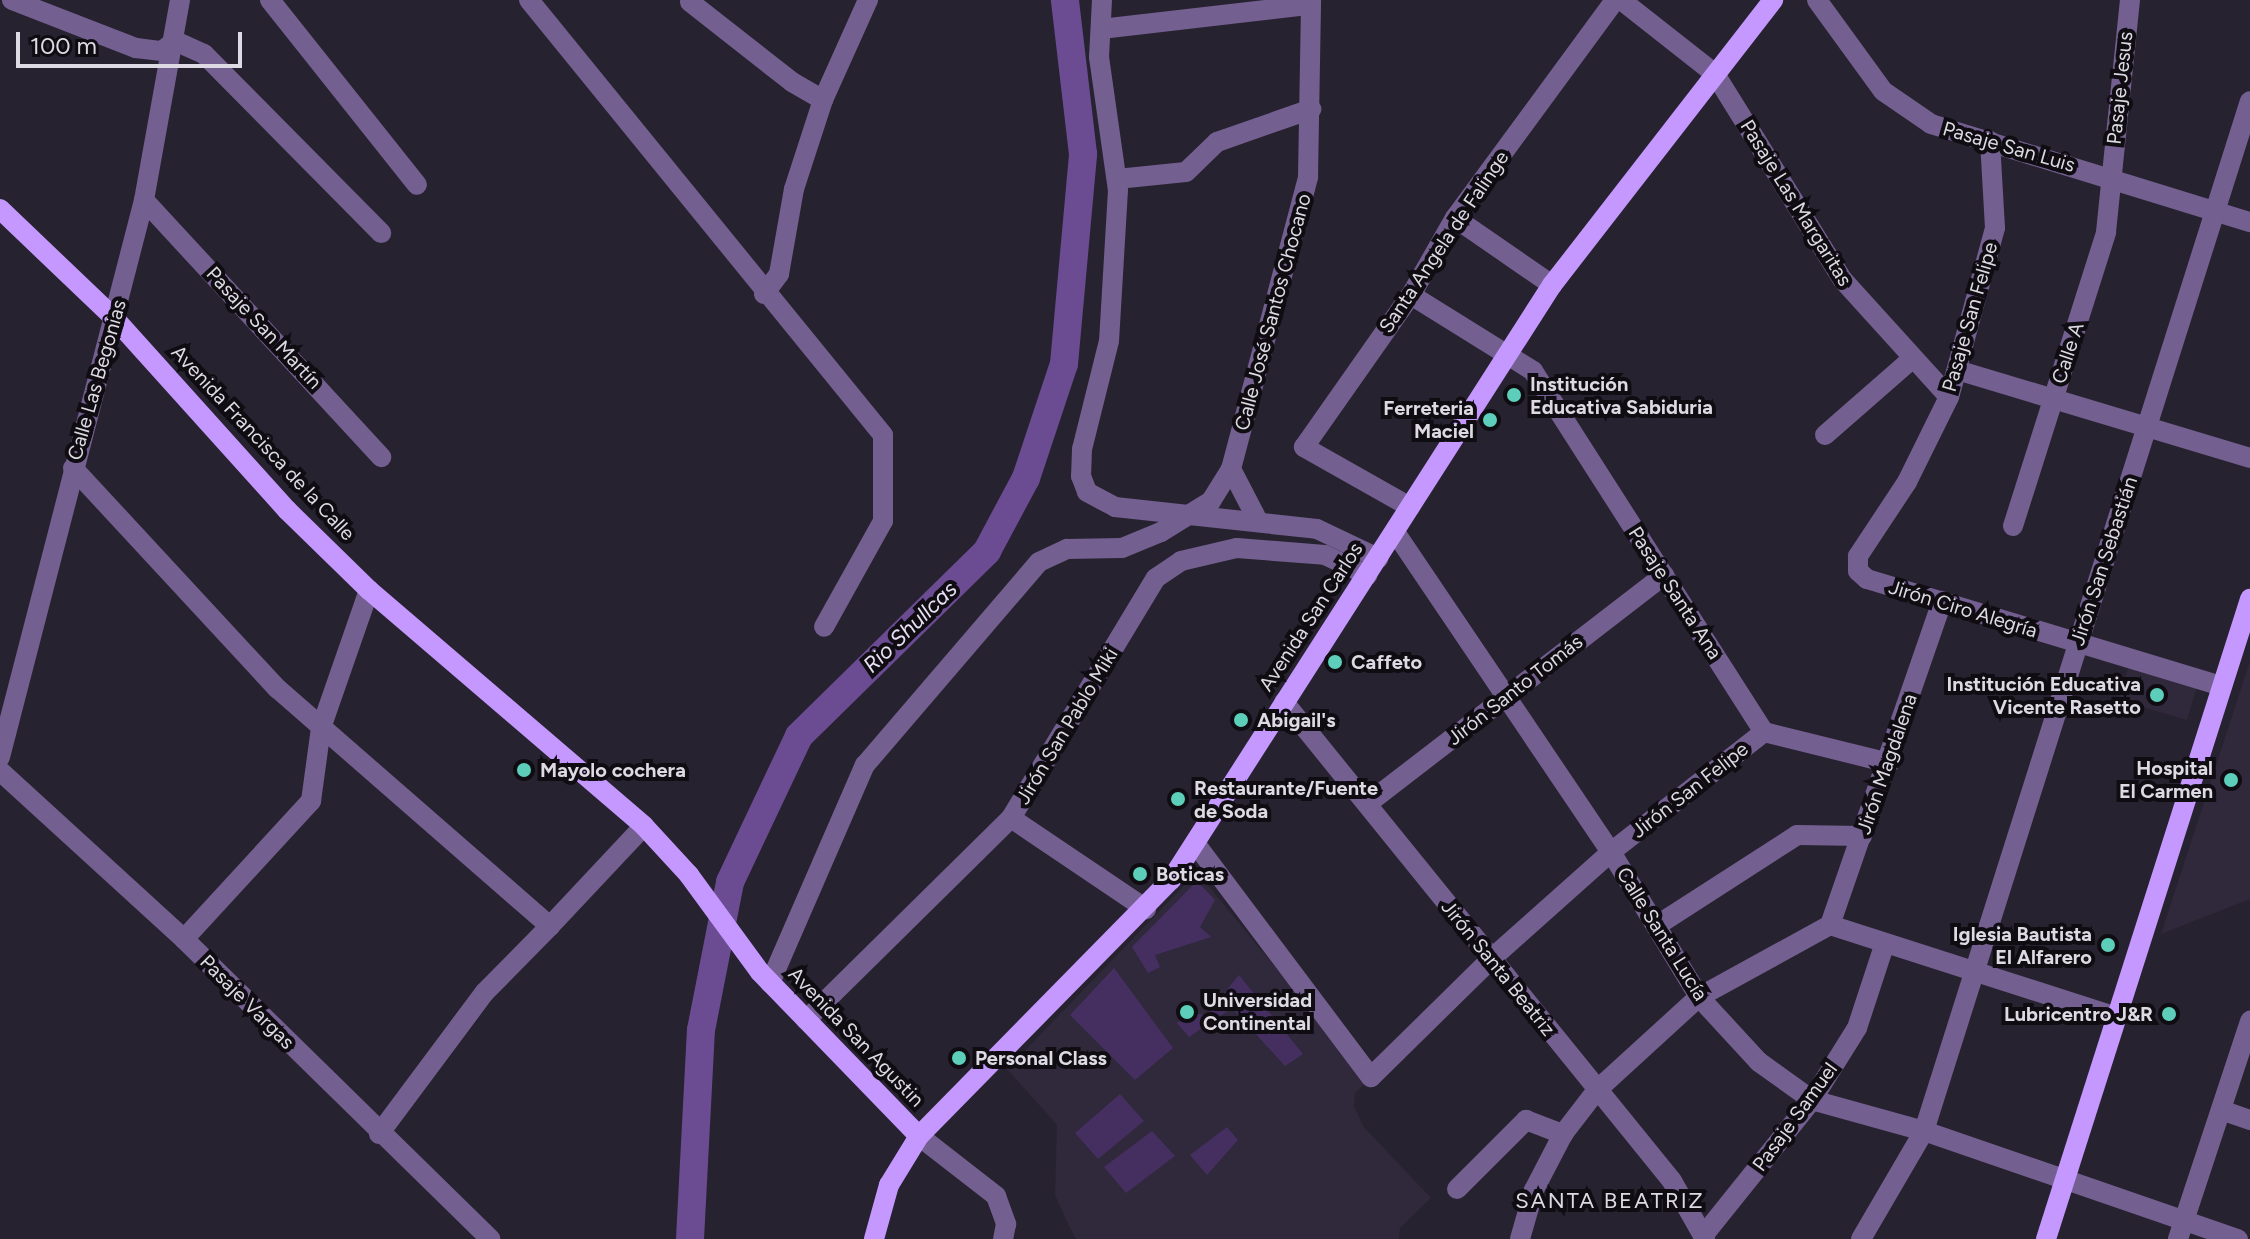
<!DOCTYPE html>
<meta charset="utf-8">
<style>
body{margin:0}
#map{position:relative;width:2250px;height:1239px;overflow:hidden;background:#27222f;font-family:Figtree,sans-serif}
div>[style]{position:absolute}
.built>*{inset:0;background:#30283b}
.green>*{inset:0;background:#452f61}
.river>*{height:28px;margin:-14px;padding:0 14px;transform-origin:14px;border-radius:14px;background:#6b4c93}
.minor>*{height:20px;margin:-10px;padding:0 10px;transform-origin:10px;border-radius:10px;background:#735f90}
.major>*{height:20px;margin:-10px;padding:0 10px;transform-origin:10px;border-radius:10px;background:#c498fe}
.dots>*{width:22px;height:22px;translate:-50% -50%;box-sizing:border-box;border:4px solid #0f0c12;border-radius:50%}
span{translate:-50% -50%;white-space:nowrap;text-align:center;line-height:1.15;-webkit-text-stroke:8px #0f0c12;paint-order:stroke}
.street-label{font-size:20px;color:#dddae3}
.poi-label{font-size:20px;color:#dddae3;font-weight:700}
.left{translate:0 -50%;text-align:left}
.right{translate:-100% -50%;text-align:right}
.water-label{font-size:22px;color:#e8e0f4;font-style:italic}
.neighbourhood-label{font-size:22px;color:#dddae3;letter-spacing:2px}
.scale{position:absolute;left:16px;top:32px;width:226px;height:36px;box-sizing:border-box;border:4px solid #dddae3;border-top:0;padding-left:10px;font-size:24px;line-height:28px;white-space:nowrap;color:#dddae3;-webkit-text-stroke:6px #0f0c12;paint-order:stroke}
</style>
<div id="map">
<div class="built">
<i style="clip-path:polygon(2250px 661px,2250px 899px,2161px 934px)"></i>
<i style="clip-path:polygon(2130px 662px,2190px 680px,2196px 690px,2187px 720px,2118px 700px)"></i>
<i style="clip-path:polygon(1197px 872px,1358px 1068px,1367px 1082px,1355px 1093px,1354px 1106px,1363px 1126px,1431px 1198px,1400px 1228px,1399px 1239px,1076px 1239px,1069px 1226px,1055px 1195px,1057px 1125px,1007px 1069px)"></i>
</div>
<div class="green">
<i style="clip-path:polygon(1197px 881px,1215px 900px,1200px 927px,1211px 937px,1155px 955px,1160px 967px,1148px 973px,1132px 947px)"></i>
<i style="clip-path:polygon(1114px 968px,1173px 1048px,1135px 1080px,1070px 1015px)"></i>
<i style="clip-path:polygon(1239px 975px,1303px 1054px,1285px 1066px,1232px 1008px,1189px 1037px,1177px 1023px,1190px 1013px,1206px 1015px)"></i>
<i style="clip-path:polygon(1120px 1094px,1144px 1121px,1098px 1159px,1075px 1133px)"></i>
<i style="clip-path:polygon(1227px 1127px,1238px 1140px,1207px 1175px,1190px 1155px)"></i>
<i style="clip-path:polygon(1152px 1131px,1175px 1156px,1126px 1193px,1104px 1167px)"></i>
</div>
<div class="river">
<i style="left:690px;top:1239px;width:209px;rotate:-87deg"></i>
<i style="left:701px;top:1030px;width:151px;rotate:-78.9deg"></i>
<i style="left:730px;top:882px;width:161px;rotate:-64.7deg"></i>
<i style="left:799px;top:736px;width:264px;rotate:-44.5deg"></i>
<i style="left:987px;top:551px;width:83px;rotate:-61.9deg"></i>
<i style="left:1026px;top:478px;width:120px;rotate:-71.6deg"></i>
<i style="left:1064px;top:364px;width:211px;rotate:-84.8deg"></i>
<i style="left:1083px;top:154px;width:155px;rotate:-96.7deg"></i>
</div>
<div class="minor">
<i style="left:12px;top:0;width:133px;rotate:21.2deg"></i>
<i style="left:136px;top:48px;width:26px;rotate:7deg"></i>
<i style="left:162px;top:51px;width:16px;rotate:-38deg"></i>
<i style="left:175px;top:41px;width:32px;rotate:24deg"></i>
<i style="left:204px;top:54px;width:252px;rotate:45.3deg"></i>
<i style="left:270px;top:0;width:236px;rotate:51.5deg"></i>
<i style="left:529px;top:0;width:561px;rotate:50.86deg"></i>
<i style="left:883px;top:435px;width:86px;rotate:90deg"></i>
<i style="left:883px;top:521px;width:121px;rotate:119.1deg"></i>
<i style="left:1102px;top:0;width:57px;rotate:93deg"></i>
<i style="left:1099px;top:57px;width:134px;rotate:81.9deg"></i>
<i style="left:1118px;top:190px;width:151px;rotate:93.4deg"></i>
<i style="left:1109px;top:341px;width:111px;rotate:104deg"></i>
<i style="left:1082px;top:449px;width:27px;rotate:92deg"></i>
<i style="left:1081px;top:476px;width:17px;rotate:69deg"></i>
<i style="left:1087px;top:492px;width:32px;rotate:28deg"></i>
<i style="left:1115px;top:507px;width:203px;rotate:6.2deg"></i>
<i style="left:1317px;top:529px;width:68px;rotate:25.4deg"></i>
<i style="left:1621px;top:0;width:120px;rotate:38.2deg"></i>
<i style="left:1715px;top:74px;width:241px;rotate:58.2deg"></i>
<i style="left:1842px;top:279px;width:159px;rotate:47.8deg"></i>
<i style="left:1817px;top:0;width:112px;rotate:54deg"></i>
<i style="left:1883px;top:91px;width:58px;rotate:34.5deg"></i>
<i style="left:1931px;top:124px;width:334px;rotate:17.1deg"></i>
<i style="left:690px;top:2px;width:130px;rotate:38.1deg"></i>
<i style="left:792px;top:82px;width:36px;rotate:30deg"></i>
<i style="left:1101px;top:29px;width:210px;rotate:-6.6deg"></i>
<i style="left:1990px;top:141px;width:87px;rotate:86.7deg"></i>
<i style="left:1995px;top:228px;width:175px;rotate:105.2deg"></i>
<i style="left:1949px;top:397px;width:95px;rotate:116.3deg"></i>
<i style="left:1907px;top:482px;width:89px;rotate:123.5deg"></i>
<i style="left:1858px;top:556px;width:15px;rotate:90deg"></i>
<i style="left:1858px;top:571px;width:12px;rotate:42deg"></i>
<i style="left:1867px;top:579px;width:371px;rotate:16.8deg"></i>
<i style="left:1117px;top:179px;width:69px;rotate:-5.8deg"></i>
<i style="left:1186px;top:172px;width:43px;rotate:-44.1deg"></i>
<i style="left:1217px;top:142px;width:100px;rotate:-19.3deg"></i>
<i style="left:144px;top:200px;width:350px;rotate:47.3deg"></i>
<i style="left:1455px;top:218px;width:118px;rotate:34.6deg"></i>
<i style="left:764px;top:294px;width:25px;rotate:-53deg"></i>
<i style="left:779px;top:274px;width:86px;rotate:-80deg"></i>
<i style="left:794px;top:189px;width:94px;rotate:-72deg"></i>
<i style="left:823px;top:100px;width:110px;rotate:-65.8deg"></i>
<i style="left:1411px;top:295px;width:144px;rotate:31.9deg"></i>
<i style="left:1533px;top:371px;width:429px;rotate:57.4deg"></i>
<i style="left:1764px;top:732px;width:129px;rotate:13.9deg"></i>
<i style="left:1957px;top:370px;width:306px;rotate:16.7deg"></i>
<i style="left:1825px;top:435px;width:117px;rotate:-41.2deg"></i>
<i style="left:73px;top:468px;width:301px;rotate:47.2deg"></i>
<i style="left:278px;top:689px;width:361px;rotate:41.1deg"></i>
<i style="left:550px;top:926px;width:137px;rotate:-46.8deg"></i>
<i style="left:1410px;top:507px;width:122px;rotate:-150.5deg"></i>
<i style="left:1304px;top:447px;width:186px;rotate:-54.9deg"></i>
<i style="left:1411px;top:295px;width:89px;rotate:-60.3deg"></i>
<i style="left:1455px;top:218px;width:270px;rotate:-53.7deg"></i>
<i style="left:1258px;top:521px;width:59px;rotate:-117.4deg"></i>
<i style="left:1231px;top:469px;width:302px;rotate:-75.2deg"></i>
<i style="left:1308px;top:177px;width:177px;rotate:-89deg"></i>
<i style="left:2013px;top:526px;width:308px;rotate:-72.4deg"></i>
<i style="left:2106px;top:232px;width:233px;rotate:-84.1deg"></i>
<i style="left:1395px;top:532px;width:386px;rotate:56deg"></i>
<i style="left:1611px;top:852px;width:170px;rotate:58.7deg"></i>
<i style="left:1699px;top:997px;width:88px;rotate:47.3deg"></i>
<i style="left:1759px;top:1062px;width:65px;rotate:35.6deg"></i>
<i style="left:1812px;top:1100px;width:116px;rotate:15.5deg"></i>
<i style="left:1924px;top:1131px;width:332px;rotate:19deg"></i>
<i style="left:1284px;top:702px;width:616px;rotate:50.99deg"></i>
<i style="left:1672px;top:1181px;width:67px;rotate:60.4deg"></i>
<i style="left:0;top:757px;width:575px;rotate:-75.5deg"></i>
<i style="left:144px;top:200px;width:203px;rotate:-79.8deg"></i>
<i style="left:0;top:771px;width:249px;rotate:42.4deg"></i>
<i style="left:184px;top:939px;width:429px;rotate:44.4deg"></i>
<i style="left:1367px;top:804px;width:375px;rotate:-37.6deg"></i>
<i style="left:1011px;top:818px;width:163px;rotate:34deg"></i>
<i style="left:1195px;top:843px;width:293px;rotate:53.1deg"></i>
<i style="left:1371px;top:1077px;width:168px;rotate:-44.5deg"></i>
<i style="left:1491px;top:959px;width:161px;rotate:-41.7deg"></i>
<i style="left:1611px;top:852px;width:194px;rotate:-38.1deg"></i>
<i style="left:1830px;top:925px;width:343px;rotate:-70.9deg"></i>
<i style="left:1656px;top:926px;width:168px;rotate:-32.8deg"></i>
<i style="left:1797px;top:835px;width:65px;rotate:0.9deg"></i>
<i style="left:184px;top:939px;width:188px;rotate:-47.4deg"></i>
<i style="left:311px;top:801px;width:74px;rotate:-82.2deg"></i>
<i style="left:321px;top:728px;width:146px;rotate:-70.8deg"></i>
<i style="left:770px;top:983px;width:238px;rotate:-66.5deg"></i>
<i style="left:865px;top:765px;width:267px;rotate:-49.4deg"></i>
<i style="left:1039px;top:562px;width:31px;rotate:-25deg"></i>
<i style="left:1067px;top:549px;width:55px;rotate:-1deg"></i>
<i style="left:1122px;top:548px;width:42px;rotate:-22.3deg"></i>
<i style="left:1161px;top:532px;width:59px;rotate:-31.8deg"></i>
<i style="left:1211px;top:501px;width:38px;rotate:-58deg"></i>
<i style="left:806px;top:1020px;width:288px;rotate:-44.6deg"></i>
<i style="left:1011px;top:818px;width:280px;rotate:-58.9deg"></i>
<i style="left:1156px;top:578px;width:30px;rotate:-34deg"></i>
<i style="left:1181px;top:561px;width:57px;rotate:-13.1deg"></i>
<i style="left:1237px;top:548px;width:88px;rotate:4.5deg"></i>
<i style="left:1325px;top:555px;width:47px;rotate:25.5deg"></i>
<i style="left:2221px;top:1110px;width:31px;rotate:19deg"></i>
<i style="left:379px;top:1134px;width:176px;rotate:-53.3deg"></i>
<i style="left:484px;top:993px;width:94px;rotate:-45.4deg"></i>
<i style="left:919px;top:1136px;width:98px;rotate:37.9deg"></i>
<i style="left:996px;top:1196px;width:30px;rotate:70deg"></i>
<i style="left:1006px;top:1224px;width:15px;rotate:101deg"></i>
<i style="left:1457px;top:1189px;width:98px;rotate:-45deg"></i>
<i style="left:1526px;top:1120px;width:40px;rotate:21deg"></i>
<i style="left:1703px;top:1236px;width:174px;rotate:-51.3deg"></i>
<i style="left:1812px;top:1100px;width:85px;rotate:-58deg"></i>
<i style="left:1857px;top:1028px;width:89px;rotate:-71.8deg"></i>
<i style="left:1520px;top:1239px;width:51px;rotate:-74.1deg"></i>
<i style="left:1534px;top:1190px;width:63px;rotate:-62.6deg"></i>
<i style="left:1563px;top:1134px;width:56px;rotate:-52.3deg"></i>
<i style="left:1597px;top:1090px;width:138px;rotate:-42.4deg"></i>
<i style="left:1699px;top:997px;width:149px;rotate:-28.8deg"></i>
<i style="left:1830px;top:925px;width:301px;rotate:17.8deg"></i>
<i style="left:1861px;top:1239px;width:125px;rotate:-59.7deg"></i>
<i style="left:1924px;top:1131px;width:1080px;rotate:-72.44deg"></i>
<i style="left:2178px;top:1239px;width:230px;rotate:-71.7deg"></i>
</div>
<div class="major">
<i style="left:0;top:209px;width:159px;rotate:43.7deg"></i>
<i style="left:115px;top:319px;width:257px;rotate:48deg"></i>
<i style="left:287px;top:510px;width:115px;rotate:44.3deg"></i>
<i style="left:369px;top:590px;width:362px;rotate:40.6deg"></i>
<i style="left:644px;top:826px;width:67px;rotate:47.4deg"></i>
<i style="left:689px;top:875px;width:120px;rotate:53.8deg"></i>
<i style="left:760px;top:972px;width:228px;rotate:45.9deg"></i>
<i style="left:874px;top:1239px;width:56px;rotate:-74.5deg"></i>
<i style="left:889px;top:1185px;width:57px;rotate:-58.5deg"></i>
<i style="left:919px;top:1136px;width:359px;rotate:-45.5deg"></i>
<i style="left:1171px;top:880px;width:707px;rotate:-57.37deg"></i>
<i style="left:1552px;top:285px;width:361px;rotate:-52.2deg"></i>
<i style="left:2046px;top:1239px;width:672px;rotate:-72.32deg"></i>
</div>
<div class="dots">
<i style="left:1514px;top:395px;background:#5cceba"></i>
<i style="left:1490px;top:420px;background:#5cceba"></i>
<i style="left:1335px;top:662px;background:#5cceba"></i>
<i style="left:2157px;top:695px;background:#5cceba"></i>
<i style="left:1241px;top:720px;background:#5cceba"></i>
<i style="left:524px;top:770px;background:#5cceba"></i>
<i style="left:2231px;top:780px;background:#5cceba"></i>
<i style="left:1178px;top:799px;background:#5cceba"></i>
<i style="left:1140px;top:874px;background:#5cceba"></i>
<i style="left:2108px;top:945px;background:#5cceba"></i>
<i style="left:1187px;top:1012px;background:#5cceba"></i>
<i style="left:2169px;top:1014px;background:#5cceba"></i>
<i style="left:959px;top:1058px;background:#5cceba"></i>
</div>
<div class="street-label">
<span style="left:2120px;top:88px;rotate:-84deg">Pasaje Jesus</span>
<span style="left:2009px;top:147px;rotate:16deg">Pasaje San Luis</span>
<span style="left:1796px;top:203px;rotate:58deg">Pasaje Las Margaritas</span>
<span style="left:1444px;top:242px;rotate:-56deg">Santa Angela de Falinge</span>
<span style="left:1273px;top:312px;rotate:-75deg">Calle José Santos Chocano</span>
<span style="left:1970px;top:317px;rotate:-74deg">Pasaje San Felipe</span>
<span style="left:264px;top:328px;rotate:47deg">Pasaje San Martín</span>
<span style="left:2068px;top:353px;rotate:-72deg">Calle A</span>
<span style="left:97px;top:380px;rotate:-74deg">Calle Las Begonias</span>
<span style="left:263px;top:443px;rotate:47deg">Avenida Francisca de la Calle</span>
<span style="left:2104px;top:561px;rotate:-72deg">Jirón San Sebastián</span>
<span style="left:1675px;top:593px;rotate:57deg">Pasaje Santa Ana</span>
<span style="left:1963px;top:609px;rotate:17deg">Jirón Ciro Alegría</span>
<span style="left:1311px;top:617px;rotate:-57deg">Avenida San Carlos</span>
<span style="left:1515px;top:690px;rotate:-38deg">Jirón Santo Tomás</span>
<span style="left:1067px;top:726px;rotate:-59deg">Jirón San Pablo Miki</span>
<span style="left:1887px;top:764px;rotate:-71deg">Jirón Magdalena</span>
<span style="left:1690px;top:790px;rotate:-38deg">Jirón San Felipe</span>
<span style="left:1662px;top:934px;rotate:58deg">Calle Santa Lucía</span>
<span style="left:1498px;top:968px;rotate:51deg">Jirón Santa Beatriz</span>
<span style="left:247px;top:1002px;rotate:45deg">Pasaje Vargas</span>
<span style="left:856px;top:1037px;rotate:46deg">Avenida San Agustin</span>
<span style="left:1795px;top:1117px;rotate:-54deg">Pasaje Samuel</span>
</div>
<div class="poi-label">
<span class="left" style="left:1530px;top:396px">Institución<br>Educativa Sabiduria</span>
<span class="right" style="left:1474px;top:420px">Ferreteria<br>Maciel</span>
<span class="left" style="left:1351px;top:662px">Caffeto</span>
<span class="right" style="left:2141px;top:696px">Institución Educativa<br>Vicente Rasetto</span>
<span class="left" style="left:1257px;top:720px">Abigail's</span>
<span class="right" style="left:2213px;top:780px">Hospital<br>El Carmen</span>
<span class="left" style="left:540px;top:770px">Mayolo cochera</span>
<span class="left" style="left:1194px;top:800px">Restaurante/Fuente<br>de Soda</span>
<span class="left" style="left:1156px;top:874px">Boticas</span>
<span class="right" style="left:2092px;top:946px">Iglesia Bautista<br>El Alfarero</span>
<span class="left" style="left:1203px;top:1012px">Universidad<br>Continental</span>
<span class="right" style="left:2153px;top:1014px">Lubricentro J&amp;R</span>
<span class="left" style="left:975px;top:1058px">Personal Class</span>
</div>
<div class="water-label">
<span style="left:910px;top:627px;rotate:-44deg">Rio Shullcas</span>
</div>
<div class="neighbourhood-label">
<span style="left:1610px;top:1201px">SANTA BEATRIZ</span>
</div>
<div class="scale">100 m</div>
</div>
